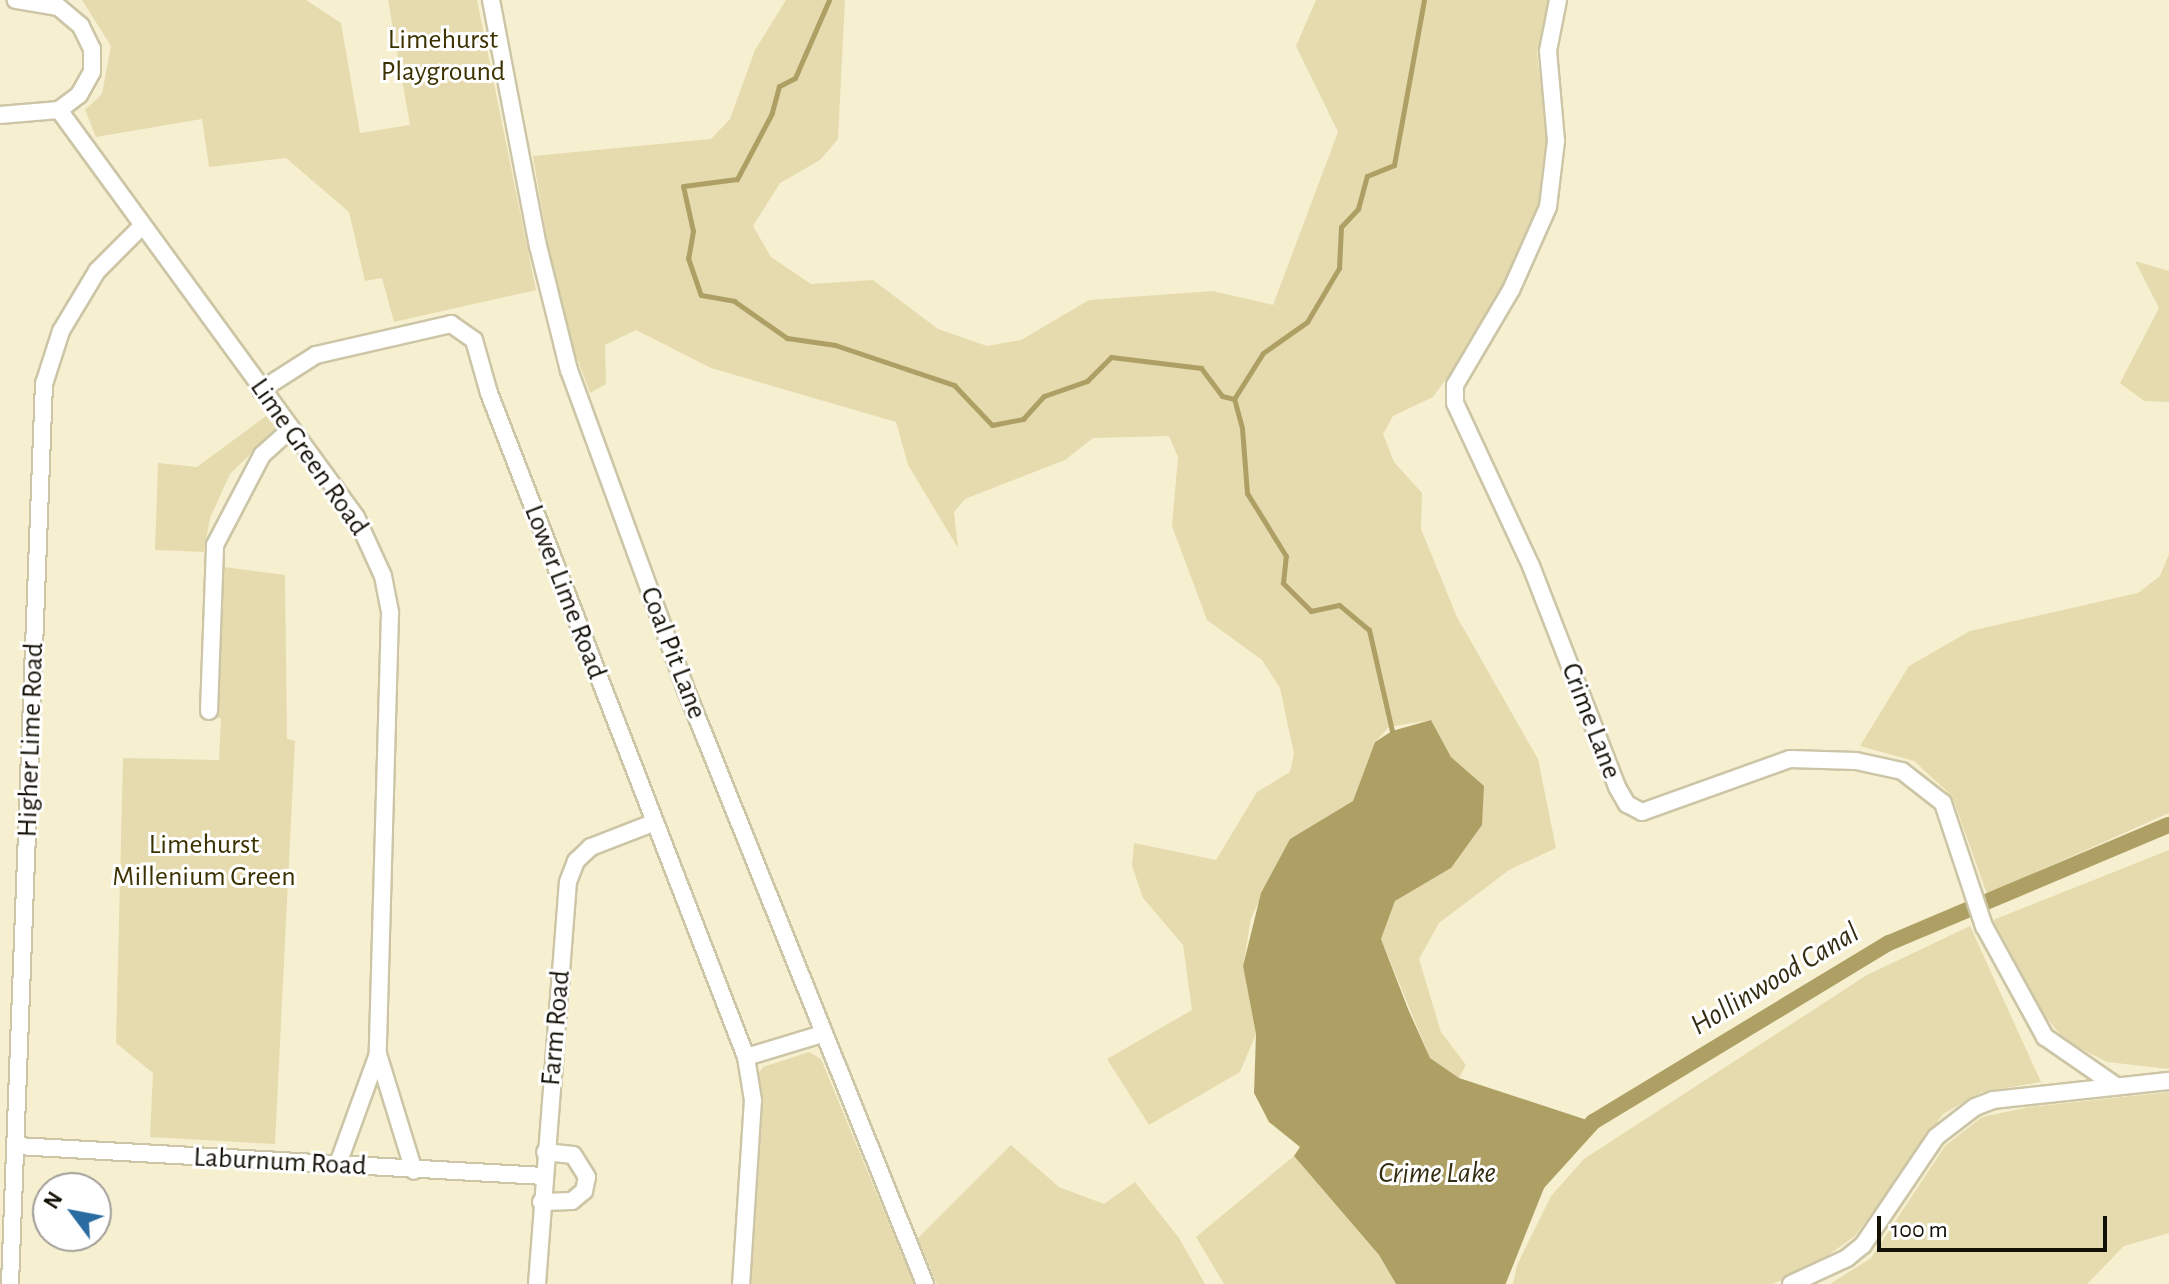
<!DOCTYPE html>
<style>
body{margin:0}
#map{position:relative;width:2169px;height:1284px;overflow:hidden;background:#f7f0d0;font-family:"Alegreya Sans",sans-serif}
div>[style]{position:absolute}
.green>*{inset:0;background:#e5dbae}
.water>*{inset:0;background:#aea065}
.stream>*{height:5px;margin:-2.5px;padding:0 2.5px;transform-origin:2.5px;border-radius:2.5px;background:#aea065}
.canal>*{height:16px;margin:-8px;padding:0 8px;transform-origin:8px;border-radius:8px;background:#aea065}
.roads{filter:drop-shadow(2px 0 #ccc5a6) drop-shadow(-2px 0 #ccc5a6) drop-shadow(0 2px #ccc5a6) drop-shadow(0 -2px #ccc5a6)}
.minor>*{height:16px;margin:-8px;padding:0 8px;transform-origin:8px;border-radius:8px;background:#fff}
span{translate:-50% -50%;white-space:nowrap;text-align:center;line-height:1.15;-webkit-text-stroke:6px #fff;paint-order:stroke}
.park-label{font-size:28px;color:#3c3200}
.street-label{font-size:28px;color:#131006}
.water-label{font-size:30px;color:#342d12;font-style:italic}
.north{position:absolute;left:32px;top:1172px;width:80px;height:80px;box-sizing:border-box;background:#fff;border:2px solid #a19f9b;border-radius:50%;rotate:302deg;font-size:22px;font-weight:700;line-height:32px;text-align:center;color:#131006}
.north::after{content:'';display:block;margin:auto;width:28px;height:36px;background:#296ca1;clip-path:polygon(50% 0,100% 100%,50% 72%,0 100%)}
.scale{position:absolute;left:1877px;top:1216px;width:230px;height:36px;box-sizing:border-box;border:4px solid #131006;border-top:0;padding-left:10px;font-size:24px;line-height:28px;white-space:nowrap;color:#131006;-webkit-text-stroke:6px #fff;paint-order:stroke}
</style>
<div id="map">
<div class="green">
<i style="clip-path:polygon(82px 0,306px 0,341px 23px,360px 133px,410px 125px,388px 0,477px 0,536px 290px,394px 322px,382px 278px,365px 281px,349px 212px,286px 158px,209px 167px,202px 119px,96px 137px,85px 110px,102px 94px,111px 46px)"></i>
<i style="clip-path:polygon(786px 0,845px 0,838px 139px,820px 160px,780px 183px,753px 226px,771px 257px,811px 284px,873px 280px,938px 329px,987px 346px,1021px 340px,1089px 300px,1213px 291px,1273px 305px,1338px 132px,1296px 46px,1316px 0,1549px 0,1537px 54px,1547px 137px,1541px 204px,1507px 283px,1462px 357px,1433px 397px,1393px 416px,1383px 434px,1394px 462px,1422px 493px,1421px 529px,1457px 617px,1538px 759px,1556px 848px,1509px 870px,1439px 923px,1419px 959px,1441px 1032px,1466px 1065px,1459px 1078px,1430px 1058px,1381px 939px,1395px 901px,1451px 868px,1483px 786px,1451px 757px,1431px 720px,1389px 727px,1375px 742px,1353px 801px,1290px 839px,1251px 918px,1243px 966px,1256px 1034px,1240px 1072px,1149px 1125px,1107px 1059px,1192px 1010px,1183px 945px,1143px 898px,1132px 866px,1134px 843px,1216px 860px,1257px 792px,1290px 772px,1294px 754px,1280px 688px,1262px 660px,1207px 620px,1172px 526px,1178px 457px,1169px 436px,1093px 438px,1065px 460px,965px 499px,954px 512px,958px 548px,908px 465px,896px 422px,711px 368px,636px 330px,605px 345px,606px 384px,590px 393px,558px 307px,533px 156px,711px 139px,730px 119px,755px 50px)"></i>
<i style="clip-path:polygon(2135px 261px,2169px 271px,2169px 402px,2144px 401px,2120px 383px,2159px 308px)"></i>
<i style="clip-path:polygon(266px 416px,277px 428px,230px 474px,210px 518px,204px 552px,155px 550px,158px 463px,197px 467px)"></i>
<i style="clip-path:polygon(2169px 554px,2169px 813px,1987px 894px,1952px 796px,1914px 761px,1860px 746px,1909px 666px,1970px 631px,2138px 593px,2160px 576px)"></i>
<i style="clip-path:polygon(224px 567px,285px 575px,287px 739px,295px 741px,275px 1144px,150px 1137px,153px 1073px,116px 1043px,123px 758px,219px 760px,221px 718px,213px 717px)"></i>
<i style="clip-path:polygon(2169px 850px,2169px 1069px,2107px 1062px,2066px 1041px,2043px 1014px,1993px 920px)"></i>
<i style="clip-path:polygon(1970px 926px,2041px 1082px,1982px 1092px,1943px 1114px,1855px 1236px,1809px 1269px,1772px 1284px,1513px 1284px,1517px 1265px,1551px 1196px,1584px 1159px,1867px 975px)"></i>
<i style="clip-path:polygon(809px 1052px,821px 1059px,914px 1284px,751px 1284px,762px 1121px,758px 1074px,763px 1067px)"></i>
<i style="clip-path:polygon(2169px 1092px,2169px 1233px,2124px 1246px,2087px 1284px,1830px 1284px,1871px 1258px,1945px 1146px,1982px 1117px,2029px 1107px)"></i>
<i style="clip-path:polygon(1011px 1145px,1059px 1187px,1104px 1204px,1135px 1182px,1179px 1238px,1205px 1284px,937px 1284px,918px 1238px)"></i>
<i style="clip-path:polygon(1294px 1156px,1379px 1255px,1396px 1284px,1224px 1284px,1196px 1237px)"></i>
</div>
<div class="water">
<i style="clip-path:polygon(1431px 720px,1451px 757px,1484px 786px,1482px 825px,1451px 868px,1395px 901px,1381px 939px,1408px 1009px,1430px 1058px,1459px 1078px,1593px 1122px,1537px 1184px,1497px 1284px,1396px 1284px,1379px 1255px,1294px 1156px,1300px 1147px,1269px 1122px,1254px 1093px,1256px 1034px,1243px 966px,1261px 893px,1290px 839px,1353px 801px,1375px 742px,1392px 731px)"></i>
</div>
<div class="stream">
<i style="left:829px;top:0;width:85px;rotate:113.6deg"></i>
<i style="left:795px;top:78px;width:18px;rotate:153deg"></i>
<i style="left:779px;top:86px;width:28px;rotate:105deg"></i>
<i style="left:772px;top:113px;width:75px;rotate:117.9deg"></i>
<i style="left:737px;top:179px;width:54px;rotate:172.6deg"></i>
<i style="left:683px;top:186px;width:46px;rotate:77.5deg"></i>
<i style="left:693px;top:231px;width:27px;rotate:100deg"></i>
<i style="left:688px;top:258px;width:39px;rotate:71deg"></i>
<i style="left:701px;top:295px;width:34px;rotate:10deg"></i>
<i style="left:734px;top:301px;width:65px;rotate:34.9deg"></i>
<i style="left:787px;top:338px;width:49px;rotate:8.3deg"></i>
<i style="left:835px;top:345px;width:126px;rotate:18.6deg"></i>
<i style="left:954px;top:385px;width:55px;rotate:46.5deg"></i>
<i style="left:992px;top:425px;width:32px;rotate:-11deg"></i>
<i style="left:1023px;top:419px;width:31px;rotate:-48deg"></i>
<i style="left:1044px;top:396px;width:46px;rotate:-19.2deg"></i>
<i style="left:1087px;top:381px;width:34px;rotate:-45deg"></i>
<i style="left:1111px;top:357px;width:91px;rotate:7deg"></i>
<i style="left:1201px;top:368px;width:35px;rotate:53deg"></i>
<i style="left:1222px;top:396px;width:12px;rotate:14deg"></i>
<i style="left:1392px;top:731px;width:104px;rotate:-102.8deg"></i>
<i style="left:1369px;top:630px;width:39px;rotate:-140deg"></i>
<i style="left:1339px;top:605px;width:29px;rotate:168deg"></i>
<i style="left:1311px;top:611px;width:40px;rotate:-135deg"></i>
<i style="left:1283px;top:583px;width:27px;rotate:-84deg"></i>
<i style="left:1286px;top:556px;width:74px;rotate:-121.8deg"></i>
<i style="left:1247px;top:493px;width:65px;rotate:-94.4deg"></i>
<i style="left:1242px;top:428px;width:30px;rotate:-105deg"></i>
<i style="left:1234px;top:399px;width:54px;rotate:-57.8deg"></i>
<i style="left:1263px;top:353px;width:54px;rotate:-35.2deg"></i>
<i style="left:1307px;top:322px;width:63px;rotate:-59.3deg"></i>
<i style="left:1339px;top:268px;width:41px;rotate:-87.2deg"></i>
<i style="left:1341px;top:227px;width:25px;rotate:-47deg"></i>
<i style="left:1358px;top:209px;width:34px;rotate:-75deg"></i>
<i style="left:1367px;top:176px;width:29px;rotate:-22deg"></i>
<i style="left:1394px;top:165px;width:168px;rotate:-79.7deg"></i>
</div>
<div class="canal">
<i style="left:1497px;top:1284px;width:108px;rotate:-68.2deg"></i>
<i style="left:1537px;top:1184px;width:84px;rotate:-47.9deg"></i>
<i style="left:1593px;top:1122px;width:346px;rotate:-31.2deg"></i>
<i style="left:1889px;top:943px;width:304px;rotate:-22.9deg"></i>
</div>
<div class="roads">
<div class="minor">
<i style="left:491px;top:0;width:250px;rotate:79.2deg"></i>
<i style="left:538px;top:246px;width:128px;rotate:76deg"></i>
<i style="left:569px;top:370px;width:335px;rotate:69.9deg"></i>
<i style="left:684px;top:685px;width:646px;rotate:68.08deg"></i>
<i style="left:1558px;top:0;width:52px;rotate:101.1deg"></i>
<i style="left:1548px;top:51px;width:90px;rotate:84.9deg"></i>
<i style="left:1556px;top:141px;width:66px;rotate:96.9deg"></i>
<i style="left:1548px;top:207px;width:91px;rotate:114deg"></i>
<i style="left:1511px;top:290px;width:110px;rotate:120.5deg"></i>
<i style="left:1455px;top:385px;width:18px;rotate:90deg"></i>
<i style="left:1455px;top:403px;width:180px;rotate:65deg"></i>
<i style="left:1531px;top:566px;width:237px;rotate:68.7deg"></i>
<i style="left:1617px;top:787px;width:20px;rotate:60deg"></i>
<i style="left:1627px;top:804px;width:17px;rotate:28deg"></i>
<i style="left:1642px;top:812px;width:157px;rotate:-19.7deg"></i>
<i style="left:1790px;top:759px;width:66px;rotate:1.7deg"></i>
<i style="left:1856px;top:761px;width:47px;rotate:12.3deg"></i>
<i style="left:1902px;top:771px;width:52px;rotate:38deg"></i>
<i style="left:1943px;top:803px;width:130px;rotate:71.6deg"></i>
<i style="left:1984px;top:926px;width:127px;rotate:61.2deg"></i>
<i style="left:2045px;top:1037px;width:86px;rotate:34.6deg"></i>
<i style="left:59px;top:110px;width:504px;rotate:53.88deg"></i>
<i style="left:356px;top:517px;width:65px;rotate:65.4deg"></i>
<i style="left:383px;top:576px;width:38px;rotate:79deg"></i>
<i style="left:390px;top:613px;width:441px;rotate:91.6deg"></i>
<i style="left:378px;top:1054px;width:117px;rotate:110deg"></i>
<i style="left:0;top:115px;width:59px;rotate:-4.8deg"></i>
<i style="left:59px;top:110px;width:25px;rotate:-37deg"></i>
<i style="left:79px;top:95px;width:26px;rotate:-61deg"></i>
<i style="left:92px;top:72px;width:23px;rotate:-90deg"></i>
<i style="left:92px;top:49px;width:25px;rotate:-116deg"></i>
<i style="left:81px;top:26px;width:30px;rotate:-140deg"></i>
<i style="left:58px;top:7px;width:43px;rotate:-170.5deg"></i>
<i style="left:261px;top:390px;width:65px;rotate:-32.5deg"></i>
<i style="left:316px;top:355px;width:139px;rotate:-12.9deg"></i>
<i style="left:451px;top:324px;width:28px;rotate:35deg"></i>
<i style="left:474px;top:340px;width:55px;rotate:74.2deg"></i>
<i style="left:489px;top:393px;width:712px;rotate:68.84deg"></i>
<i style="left:746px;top:1057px;width:44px;rotate:80.8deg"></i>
<i style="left:753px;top:1100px;width:184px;rotate:93.7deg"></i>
<i style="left:209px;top:711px;width:166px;rotate:-87.9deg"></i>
<i style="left:215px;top:545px;width:102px;rotate:-62.4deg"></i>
<i style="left:262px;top:455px;width:38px;rotate:-42deg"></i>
<i style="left:378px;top:1054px;width:122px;rotate:72.9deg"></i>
<i style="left:746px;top:1057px;width:79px;rotate:-16.8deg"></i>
<i style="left:17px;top:1146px;width:527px;rotate:3.26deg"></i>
<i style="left:541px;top:1202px;width:31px;rotate:-2deg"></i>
<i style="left:572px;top:1201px;width:16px;rotate:-40deg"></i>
<i style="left:584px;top:1191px;width:14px;rotate:-78deg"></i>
<i style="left:587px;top:1177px;width:26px;rotate:-122deg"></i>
<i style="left:573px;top:1155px;width:28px;rotate:-174deg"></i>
<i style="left:10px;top:1284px;width:901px;rotate:-87.84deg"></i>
<i style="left:44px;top:384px;width:56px;rotate:-72.2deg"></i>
<i style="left:61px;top:331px;width:70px;rotate:-59deg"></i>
<i style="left:97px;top:271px;width:62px;rotate:-45deg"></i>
<i style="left:537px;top:1284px;width:403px;rotate:-85.6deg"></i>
<i style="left:568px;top:882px;width:22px;rotate:-69deg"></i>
<i style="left:576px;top:861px;width:21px;rotate:-43deg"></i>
<i style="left:591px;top:847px;width:66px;rotate:-21.2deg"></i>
<i style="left:1791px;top:1284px;width:62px;rotate:-24.9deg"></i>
<i style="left:1847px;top:1258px;width:21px;rotate:-39deg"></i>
<i style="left:1863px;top:1245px;width:130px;rotate:-55.9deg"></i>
<i style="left:1936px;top:1137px;width:49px;rotate:-37.6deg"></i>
<i style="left:1975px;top:1107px;width:19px;rotate:-21deg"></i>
<i style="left:1993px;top:1100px;width:177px;rotate:-6.2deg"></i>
</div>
</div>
<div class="park-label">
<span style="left:443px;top:56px">Limehurst<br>Playground</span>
<span style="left:204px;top:861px">Limehurst<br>Millenium Green</span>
</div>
<div class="street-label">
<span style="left:309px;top:457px;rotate:55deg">Lime Green Road</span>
<span style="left:565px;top:592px;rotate:69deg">Lower Lime Road</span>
<span style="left:673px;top:653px;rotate:69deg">Coal Pit Lane</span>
<span style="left:1591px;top:721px;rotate:69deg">Crime Lane</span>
<span style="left:31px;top:740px;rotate:-88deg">Higher Lime Road</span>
<span style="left:556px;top:1028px;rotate:-85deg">Farm Road</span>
<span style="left:280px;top:1162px;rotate:3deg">Laburnum Road</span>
</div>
<div class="water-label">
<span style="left:1775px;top:979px;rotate:-31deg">Hollinwood Canal</span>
<span style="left:1437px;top:1173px">Crime Lake</span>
</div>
<div class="north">N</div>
<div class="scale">100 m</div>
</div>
